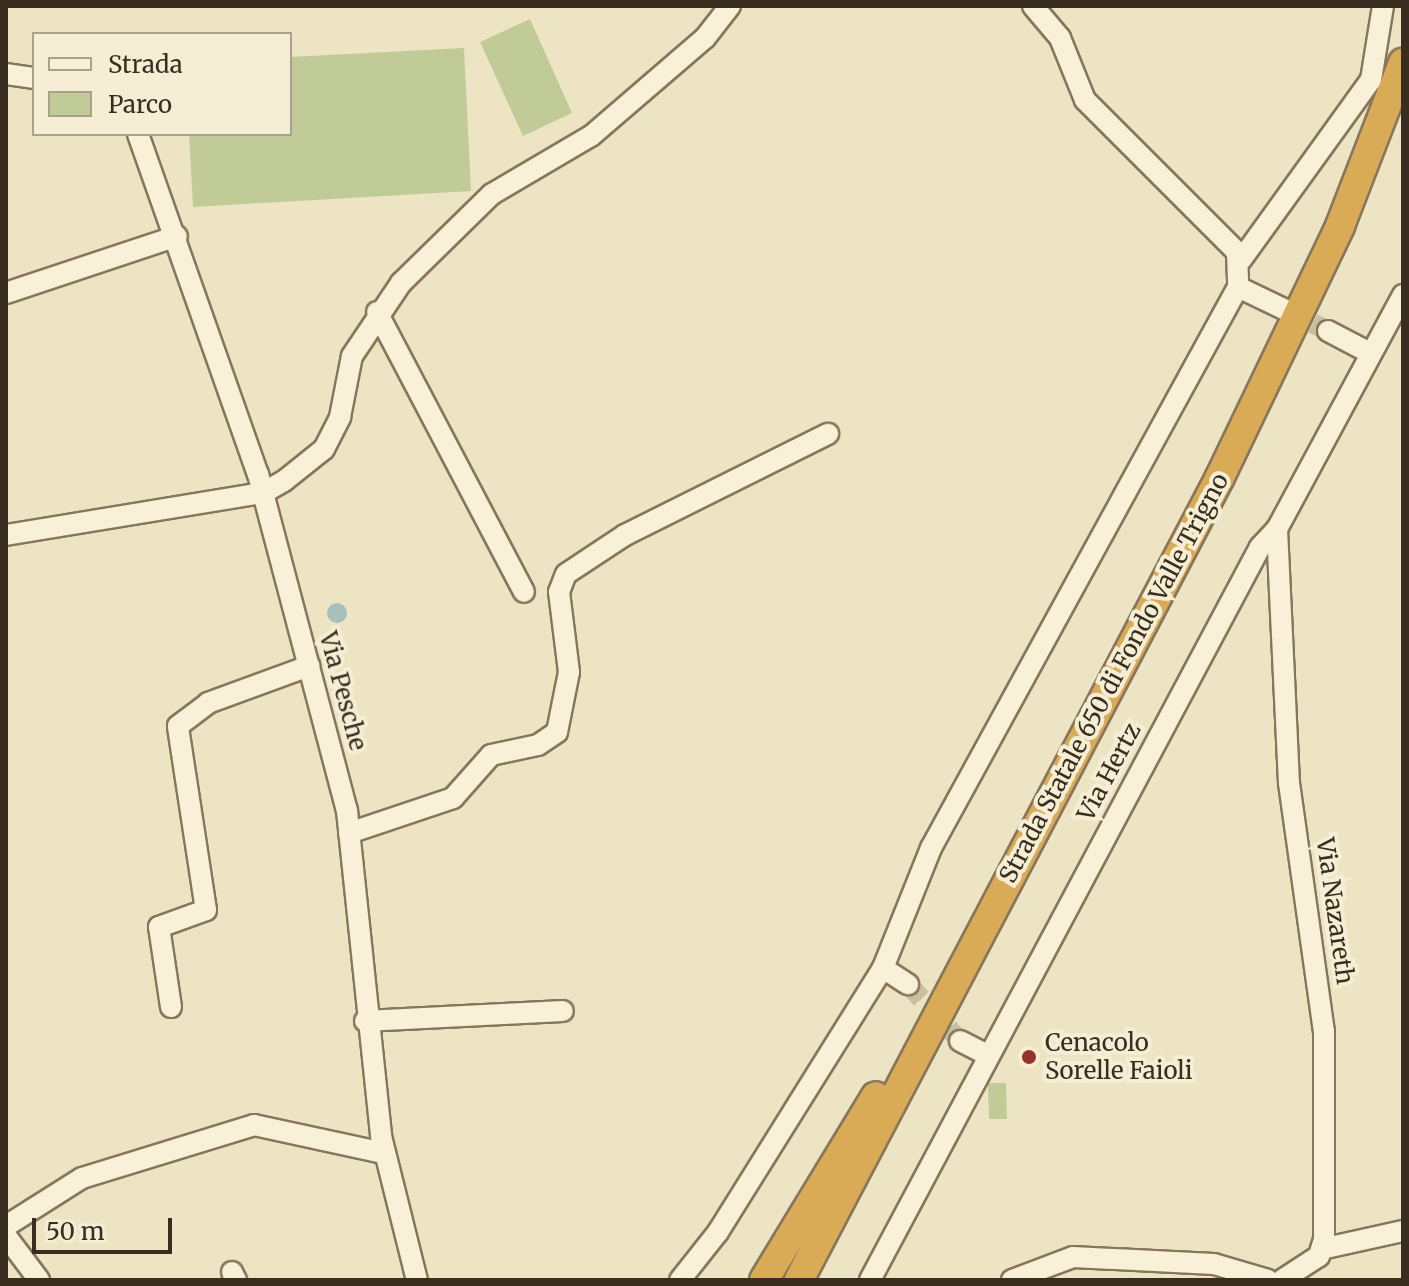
<!DOCTYPE html>
<style>
body{margin:0}
#map{position:relative;width:1409px;height:1286px;overflow:hidden;background:#ede4c4;font-family:Merriweather,serif}
div>[style]{position:absolute}
.green>*{inset:0;background:#c1cb98}
.water>*{inset:0;background:#a6c0bb}
.round{border-radius:50%}
.minor-tunnel>*{height:20px;margin-top:-10px;transform-origin:0;background:repeating-linear-gradient(90deg,#c9bfa3 0 20px,transparent 0 30px)}
.roads{filter:drop-shadow(2px 0 #87765b) drop-shadow(-2px 0 #87765b) drop-shadow(0 2px #87765b) drop-shadow(0 -2px #87765b)}
.minor>*{height:20px;margin:-10px;padding:0 10px;transform-origin:10px;border-radius:10px;background:#f8f1d7}
.highway>*{height:28px;margin:-14px;padding:0 14px;transform-origin:14px;border-radius:14px;background:#daab57}
.dots>*{width:22px;height:22px;translate:-50% -50%;box-sizing:border-box;border:4px solid #f5eed4;border-radius:50%}
span{translate:-50% -50%;white-space:nowrap;text-align:center;line-height:1.15;-webkit-text-stroke:8px #f5eed4;paint-order:stroke}
.street-label{font-size:24px;color:#382d1f}
.poi-label{font-size:24px;color:#382d1f}
.left{translate:0 -50%;text-align:left}
.frame{position:absolute;inset:0;border:8px solid #382d1f;pointer-events:none}
.legend{position:absolute;left:32px;top:32px;width:260px;height:104px;box-sizing:border-box;background:#f5eed4;border:2px solid #a9a18c;margin:0;padding:10px 14px;list-style:none;font-size:24px;color:#382d1f}
.legend li{display:flex;align-items:center;gap:16px;height:40px}
.legend b{width:40px;border:2px solid #a9a18c}
.scale{position:absolute;left:32px;top:1218px;width:140px;height:36px;box-sizing:border-box;border:4px solid #382d1f;border-top:0;padding-left:10px;font-size:24px;line-height:28px;white-space:nowrap;color:#382d1f;-webkit-text-stroke:6px #f5eed4;paint-order:stroke}
</style>
<div id="map">
<div class="green">
<i style="clip-path:polygon(530px 19px,572px 113px,523px 136px,480px 42px)"></i>
<i style="clip-path:polygon(464px 48px,471px 191px,193px 207px,189px 134px,290px 134px,290px 57px)"></i>
<i style="clip-path:polygon(988px 1083px,1006px 1083px,1007px 1119px,989px 1119px)"></i>
</div>
<div class="water">
<i class="round" style="left:327px;top:603px;width:20px;height:20px"></i>
</div>
<div class="minor-tunnel">
<i style="left:1286px;top:310px;width:47px;rotate:26.6deg"></i>
<i style="left:908px;top:984px;width:77px;rotate:47.6deg"></i>
</div>
<div class="roads">
<div class="minor">
<i style="left:1033px;top:6px;width:42px;rotate:49.8deg"></i>
<i style="left:1060px;top:38px;width:67px;rotate:68deg"></i>
<i style="left:1085px;top:100px;width:215px;rotate:45deg"></i>
<i style="left:1237px;top:252px;width:35px;rotate:88deg"></i>
<i style="left:1238px;top:287px;width:53px;rotate:25.6deg"></i>
<i style="left:6px;top:74px;width:28px;rotate:8deg"></i>
<i style="left:138px;top:134px;width:361px;rotate:70.6deg"></i>
<i style="left:258px;top:474px;width:349px;rotate:75.2deg"></i>
<i style="left:347px;top:811px;width:327px;rotate:84deg"></i>
<i style="left:381px;top:1136px;width:148px;rotate:76deg"></i>
<i style="left:1241px;top:260px;width:222px;rotate:-54.2deg"></i>
<i style="left:1371px;top:80px;width:75px;rotate:-80.8deg"></i>
<i style="left:6px;top:293px;width:180px;rotate:-18.4deg"></i>
<i style="left:377px;top:312px;width:316px;rotate:62.3deg"></i>
<i style="left:1328px;top:331px;width:45px;rotate:27.7deg"></i>
<i style="left:1277px;top:529px;width:254px;rotate:87.3deg"></i>
<i style="left:1289px;top:783px;width:250px;rotate:82deg"></i>
<i style="left:1324px;top:1031px;width:208px;rotate:90deg"></i>
<i style="left:1324px;top:1239px;width:18px;rotate:106deg"></i>
<i style="left:1319px;top:1256px;width:44px;rotate:147deg"></i>
<i style="left:6px;top:535px;width:260px;rotate:-9.3deg"></i>
<i style="left:263px;top:493px;width:24px;rotate:-30deg"></i>
<i style="left:284px;top:481px;width:51px;rotate:-38.7deg"></i>
<i style="left:324px;top:449px;width:36px;rotate:-63deg"></i>
<i style="left:340px;top:417px;width:62px;rotate:-78.9deg"></i>
<i style="left:352px;top:356px;width:88px;rotate:-56.1deg"></i>
<i style="left:401px;top:283px;width:127px;rotate:-44.4deg"></i>
<i style="left:492px;top:194px;width:115px;rotate:-30.4deg"></i>
<i style="left:591px;top:136px;width:150px;rotate:-40.7deg"></i>
<i style="left:705px;top:38px;width:41px;rotate:-52deg"></i>
<i style="left:349px;top:833px;width:110px;rotate:-18.6deg"></i>
<i style="left:453px;top:798px;width:57px;rotate:-48.5deg"></i>
<i style="left:491px;top:755px;width:48px;rotate:-12deg"></i>
<i style="left:538px;top:745px;width:23px;rotate:-34deg"></i>
<i style="left:557px;top:732px;width:61px;rotate:-78.7deg"></i>
<i style="left:569px;top:672px;width:81px;rotate:-97.1deg"></i>
<i style="left:559px;top:592px;width:19px;rotate:-69deg"></i>
<i style="left:566px;top:574px;width:71px;rotate:-33.5deg"></i>
<i style="left:625px;top:535px;width:227px;rotate:-26.5deg"></i>
<i style="left:883px;top:968px;width:30px;rotate:33deg"></i>
<i style="left:171px;top:1007px;width:81px;rotate:-98.5deg"></i>
<i style="left:159px;top:927px;width:50px;rotate:-19.9deg"></i>
<i style="left:206px;top:910px;width:186px;rotate:-98.7deg"></i>
<i style="left:178px;top:726px;width:38px;rotate:-37deg"></i>
<i style="left:208px;top:703px;width:108px;rotate:-20.1deg"></i>
<i style="left:365px;top:1021px;width:198px;rotate:-2.9deg"></i>
<i style="left:960px;top:1041px;width:30px;rotate:27deg"></i>
<i style="left:6px;top:1226px;width:90px;rotate:-32.3deg"></i>
<i style="left:82px;top:1178px;width:180px;rotate:-17.1deg"></i>
<i style="left:254px;top:1125px;width:133px;rotate:12.2deg"></i>
<i style="left:6px;top:1236px;width:55px;rotate:53.1deg"></i>
<i style="left:1321px;top:1249px;width:84px;rotate:-12.4deg"></i>
<i style="left:232px;top:1272px;width:9px;rotate:63deg"></i>
<i style="left:680px;top:1280px;width:61px;rotate:-51.6deg"></i>
<i style="left:718px;top:1232px;width:311px;rotate:-58deg"></i>
<i style="left:883px;top:968px;width:129px;rotate:-68.2deg"></i>
<i style="left:931px;top:848px;width:640px;rotate:-61.31deg"></i>
<i style="left:870px;top:1280px;width:830px;rotate:-61.98deg"></i>
<i style="left:1260px;top:547px;width:25px;rotate:-47deg"></i>
<i style="left:1277px;top:529px;width:266px;rotate:-61.7deg"></i>
<i style="left:1012px;top:1280px;width:65px;rotate:-20.7deg"></i>
<i style="left:1073px;top:1257px;width:141px;rotate:2.8deg"></i>
<i style="left:1214px;top:1264px;width:56px;rotate:16.5deg"></i>
</div>
<div class="highway">
<i style="left:764px;top:1280px;width:215px;rotate:-58.7deg"></i>
<i style="left:799px;top:1280px;width:907px;rotate:-62.33deg"></i>
<i style="left:1220px;top:477px;width:278px;rotate:-64.4deg"></i>
<i style="left:1340px;top:226px;width:175px;rotate:-68.9deg"></i>
</div>
</div>
<div class="dots">
<i style="left:1029px;top:1057px;background:#95342c"></i>
</div>
<div class="street-label">
<span style="left:1114px;top:678px;rotate:-62deg">Strada Statale 650 di Fondo Valle Trigno</span>
<span style="left:343px;top:691px;rotate:75deg">Via Pesche</span>
<span style="left:1109px;top:772px;rotate:-62deg">Via Hertz</span>
<span style="left:1335px;top:911px;rotate:82deg">Via Nazareth</span>
</div>
<div class="poi-label">
<span class="left" style="left:1045px;top:1057px">Cenacolo<br>Sorelle Faioli</span>
</div>
<div class="frame"></div>
<ul class="legend">
<li><b style="height:10px;background:#f8f1d7"></b>Strada</li>
<li><b style="height:22px;background:#c1cb98"></b>Parco</li>
</ul>
<div class="scale">50 m</div>
</div>
